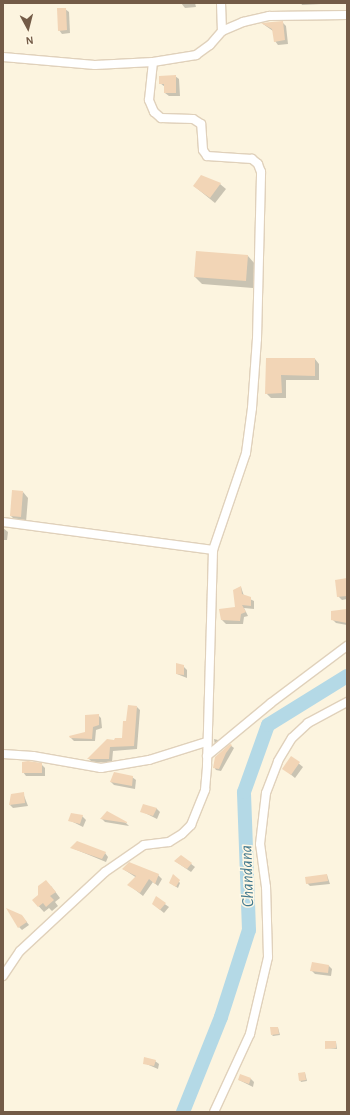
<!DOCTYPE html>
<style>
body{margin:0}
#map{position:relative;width:350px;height:1115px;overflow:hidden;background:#fcf4df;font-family:"Alegreya Sans",sans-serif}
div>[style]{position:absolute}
.shadow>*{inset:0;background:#0003}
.river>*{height:14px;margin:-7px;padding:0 7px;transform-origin:7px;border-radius:7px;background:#b4d9e6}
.building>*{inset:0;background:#f2d5b6}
.roads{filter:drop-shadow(1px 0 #e0d1bb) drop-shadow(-1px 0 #e0d1bb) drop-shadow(0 1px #e0d1bb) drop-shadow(0 -1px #e0d1bb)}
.street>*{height:8px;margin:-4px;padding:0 4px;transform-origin:4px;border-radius:4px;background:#fff}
span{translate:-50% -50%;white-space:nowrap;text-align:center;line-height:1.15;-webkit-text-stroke:3px #fff8e5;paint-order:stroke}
.water-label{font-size:17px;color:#42798e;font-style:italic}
.frame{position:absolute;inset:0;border:4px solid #735b47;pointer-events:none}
.north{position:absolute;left:8px;top:8px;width:40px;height:40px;-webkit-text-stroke:3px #fff8e5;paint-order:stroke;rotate:173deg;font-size:11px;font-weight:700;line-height:16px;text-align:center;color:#735b47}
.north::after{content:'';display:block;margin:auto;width:14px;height:18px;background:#735b47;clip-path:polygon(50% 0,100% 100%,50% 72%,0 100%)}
</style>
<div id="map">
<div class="shadow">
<i style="clip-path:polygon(181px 3px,195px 3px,196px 7px,185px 8px)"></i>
<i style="clip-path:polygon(301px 3px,340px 3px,302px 5px)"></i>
<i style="clip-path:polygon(65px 9px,69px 12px,70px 33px,62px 34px,59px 30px)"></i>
<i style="clip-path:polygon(282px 22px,286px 26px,288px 44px,278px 45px,275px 41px,273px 31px,263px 24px)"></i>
<i style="clip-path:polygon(175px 76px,179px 79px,180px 96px,169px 96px,165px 93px,165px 87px,160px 83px)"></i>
<i style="clip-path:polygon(220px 184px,226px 189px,215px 203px,194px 186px)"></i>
<i style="clip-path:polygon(248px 256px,255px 264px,253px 288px,202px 284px,195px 277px)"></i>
<i style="clip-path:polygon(267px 359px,315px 359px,319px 364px,319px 380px,286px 380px,286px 398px,271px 398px,266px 393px)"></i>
<i style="clip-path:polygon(23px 492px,28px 498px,26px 522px,16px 521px,11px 516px)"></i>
<i style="clip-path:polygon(3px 528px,8px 532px,7px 540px,3px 540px)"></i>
<i style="clip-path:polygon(347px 579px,347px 599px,342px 600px,338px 596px)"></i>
<i style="clip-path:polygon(241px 587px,244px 596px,254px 601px,254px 609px,244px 608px,248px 616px,244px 617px,243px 624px,226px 624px,222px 620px,236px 608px)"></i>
<i style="clip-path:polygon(347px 610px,347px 625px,336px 623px,332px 619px)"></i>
<i style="clip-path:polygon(183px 666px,187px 670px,187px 678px,177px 674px)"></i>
<i style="clip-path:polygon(137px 707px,140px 710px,137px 749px,113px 751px,112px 762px,92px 762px,89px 759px,123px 739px,127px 722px)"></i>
<i style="clip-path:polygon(98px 715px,101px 718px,102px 728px,96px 730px,95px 741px,74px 741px,71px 738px,85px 733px)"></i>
<i style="clip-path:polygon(214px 739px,218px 740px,219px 741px,215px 745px)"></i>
<i style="clip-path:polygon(230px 745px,234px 748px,221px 771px,216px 770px,214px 767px)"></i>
<i style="clip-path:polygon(292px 758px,303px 767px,295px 778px,284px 769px)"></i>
<i style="clip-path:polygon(41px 764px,45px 768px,45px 776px,26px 776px,23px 772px)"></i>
<i style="clip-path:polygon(132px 777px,136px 780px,135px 789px,114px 785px,111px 782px)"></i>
<i style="clip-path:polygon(23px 793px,28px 806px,13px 808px,10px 805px)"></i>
<i style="clip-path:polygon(156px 808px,160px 812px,157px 819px,141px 811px)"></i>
<i style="clip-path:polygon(107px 812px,126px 823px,129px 826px,105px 822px,102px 819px)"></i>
<i style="clip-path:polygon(82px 816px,86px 820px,83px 827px,69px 820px)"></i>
<i style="clip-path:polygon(72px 848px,105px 853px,108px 857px,106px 862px)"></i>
<i style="clip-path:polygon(181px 856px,195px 867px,191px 872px,175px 861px)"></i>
<i style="clip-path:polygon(123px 869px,158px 875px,162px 879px,158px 886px,153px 882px,143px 896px,129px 885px,137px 878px)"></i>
<i style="clip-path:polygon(327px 875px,330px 884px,310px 886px,307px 883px)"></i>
<i style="clip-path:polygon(174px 876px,180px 883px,178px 888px,170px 883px)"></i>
<i style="clip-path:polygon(51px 886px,60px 898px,55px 902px,58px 906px,52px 911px,49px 908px,44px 912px,33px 900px)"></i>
<i style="clip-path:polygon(156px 898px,169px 907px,164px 913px,153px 904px)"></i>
<i style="clip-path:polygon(22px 916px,29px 925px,22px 930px,19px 927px)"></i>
<i style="clip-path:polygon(329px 966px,332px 969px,331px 976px,315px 974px,311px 970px)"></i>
<i style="clip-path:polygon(278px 1028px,280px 1035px,273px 1036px,272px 1035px)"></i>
<i style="clip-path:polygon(336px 1042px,337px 1049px,326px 1048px)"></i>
<i style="clip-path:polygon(155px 1061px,159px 1064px,158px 1069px,144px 1063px)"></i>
<i style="clip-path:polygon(305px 1073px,307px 1081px,301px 1082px,300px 1080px)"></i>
<i style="clip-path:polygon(251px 1079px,254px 1082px,253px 1087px,239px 1080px)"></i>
</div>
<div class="river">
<i style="left:183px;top:1112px;width:102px;rotate:-68.2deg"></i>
<i style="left:221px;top:1017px;width:91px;rotate:-72.2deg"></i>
<i style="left:249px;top:930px;width:138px;rotate:-92.1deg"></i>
<i style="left:244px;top:792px;width:71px;rotate:-70.3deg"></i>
<i style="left:268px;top:725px;width:93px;rotate:-31.8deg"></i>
</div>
<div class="building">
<i style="clip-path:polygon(57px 8px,66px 8px,67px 30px,58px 31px)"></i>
<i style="clip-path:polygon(283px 21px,285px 40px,274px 42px,272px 29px,261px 23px)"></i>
<i style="clip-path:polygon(176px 75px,176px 93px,164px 93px,164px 84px,159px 84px,159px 76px)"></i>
<i style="clip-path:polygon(201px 175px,221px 183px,210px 198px,193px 186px)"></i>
<i style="clip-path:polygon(196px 251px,248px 255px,246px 281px,194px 277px)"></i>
<i style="clip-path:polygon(266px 358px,315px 358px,315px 376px,281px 375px,282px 393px,265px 394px)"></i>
<i style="clip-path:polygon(12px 490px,23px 491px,21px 517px,10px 516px)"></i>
<i style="clip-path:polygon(347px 578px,347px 596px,337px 597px,335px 580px)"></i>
<i style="clip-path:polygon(241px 586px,242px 594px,251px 597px,251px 606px,242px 605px,246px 612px,241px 614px,240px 621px,221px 620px,219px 609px,235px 607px,233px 590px)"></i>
<i style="clip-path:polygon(347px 609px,347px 623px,331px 620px,331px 611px)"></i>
<i style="clip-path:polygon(176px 663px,184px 665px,184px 675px,176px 674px)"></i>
<i style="clip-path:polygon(128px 705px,137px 706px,134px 746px,110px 747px,109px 759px,87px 759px,107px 739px,114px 740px,115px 738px,122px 738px,123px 721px,126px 721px)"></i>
<i style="clip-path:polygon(99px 714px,99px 725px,93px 727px,92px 739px,70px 738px,69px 736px,85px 732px,85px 715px)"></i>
<i style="clip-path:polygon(230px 744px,232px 745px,226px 753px,219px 769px,213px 768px,215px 757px)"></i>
<i style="clip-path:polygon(291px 756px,300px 762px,291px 775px,282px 769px)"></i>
<i style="clip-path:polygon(28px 761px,42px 763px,42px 773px,22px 773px,22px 762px)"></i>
<i style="clip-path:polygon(114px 772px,133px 776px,132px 786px,110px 782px)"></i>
<i style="clip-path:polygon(24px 792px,25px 803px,9px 805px,11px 794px)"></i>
<i style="clip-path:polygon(143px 804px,157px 808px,153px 816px,140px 812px)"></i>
<i style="clip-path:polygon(107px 811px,127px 822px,127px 823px,100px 819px)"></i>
<i style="clip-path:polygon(71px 813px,83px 815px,80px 824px,68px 821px)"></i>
<i style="clip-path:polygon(77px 841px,106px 852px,102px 859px,70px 848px)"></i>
<i style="clip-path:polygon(181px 855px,192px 863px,187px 869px,174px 861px)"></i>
<i style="clip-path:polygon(129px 862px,159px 874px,155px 884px,149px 879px,140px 893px,127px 885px,136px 876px,122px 869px)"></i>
<i style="clip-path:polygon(173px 874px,180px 880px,176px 887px,169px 883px)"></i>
<i style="clip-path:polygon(327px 874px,328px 881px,306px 884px,305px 877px)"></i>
<i style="clip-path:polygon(46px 880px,56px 892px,50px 896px,54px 900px,46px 907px,43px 903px,38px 907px,32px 900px,38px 895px,38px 886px)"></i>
<i style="clip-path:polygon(156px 896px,166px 903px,160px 910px,152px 904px)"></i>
<i style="clip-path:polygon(6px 908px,22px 915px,27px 922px,18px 928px)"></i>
<i style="clip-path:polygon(312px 962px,329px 965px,328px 973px,310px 971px)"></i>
<i style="clip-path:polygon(270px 1027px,278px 1027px,279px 1034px,271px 1035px)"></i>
<i style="clip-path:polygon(325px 1041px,336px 1041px,336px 1048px,325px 1049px)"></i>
<i style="clip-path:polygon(144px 1057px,156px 1060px,154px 1066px,143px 1064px)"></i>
<i style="clip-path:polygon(305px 1072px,306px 1080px,299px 1081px,298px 1073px)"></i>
<i style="clip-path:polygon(240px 1074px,251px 1078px,249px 1084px,238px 1080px)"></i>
</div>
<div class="roads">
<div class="street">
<i style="left:221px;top:3px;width:28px;rotate:88deg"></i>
<i style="left:3px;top:57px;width:92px;rotate:5deg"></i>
<i style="left:95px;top:65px;width:58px;rotate:-3deg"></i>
<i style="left:3px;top:522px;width:212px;rotate:7.6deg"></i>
<i style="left:213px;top:550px;width:102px;rotate:-71.2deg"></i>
<i style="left:246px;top:453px;width:45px;rotate:-82.4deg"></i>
<i style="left:252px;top:408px;width:69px;rotate:-85.9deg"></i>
<i style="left:257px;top:339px;width:167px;rotate:-88.6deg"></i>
<i style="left:261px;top:172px;width:9px;rotate:-111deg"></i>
<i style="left:258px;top:164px;width:8px;rotate:-140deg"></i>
<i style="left:252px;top:159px;width:45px;rotate:-176.2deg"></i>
<i style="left:207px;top:156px;width:7px;rotate:-124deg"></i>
<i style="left:203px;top:150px;width:26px;rotate:-94deg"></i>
<i style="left:201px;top:124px;width:9px;rotate:-148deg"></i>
<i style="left:193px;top:119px;width:32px;rotate:-178deg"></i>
<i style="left:161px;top:118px;width:9px;rotate:-139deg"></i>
<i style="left:154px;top:112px;width:13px;rotate:-113deg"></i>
<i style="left:149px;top:100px;width:38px;rotate:-84deg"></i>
<i style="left:153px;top:62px;width:44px;rotate:-9.2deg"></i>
<i style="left:196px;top:55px;width:17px;rotate:-36deg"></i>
<i style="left:210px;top:45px;width:18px;rotate:-49deg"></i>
<i style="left:222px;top:31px;width:23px;rotate:-23deg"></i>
<i style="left:243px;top:22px;width:27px;rotate:-13deg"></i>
<i style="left:269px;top:16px;width:78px;rotate:-0.7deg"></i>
<i style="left:3px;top:754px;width:30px;rotate:4deg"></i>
<i style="left:33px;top:756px;width:69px;rotate:10deg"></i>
<i style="left:101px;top:768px;width:49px;rotate:-9.5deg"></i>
<i style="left:149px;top:760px;width:60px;rotate:-17.5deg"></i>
<i style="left:207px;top:756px;width:83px;rotate:-39.6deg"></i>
<i style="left:271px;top:703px;width:95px;rotate:-36.9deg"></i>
<i style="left:3px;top:976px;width:30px;rotate:-56deg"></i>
<i style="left:20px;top:951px;width:116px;rotate:-42.9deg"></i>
<i style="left:105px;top:872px;width:47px;rotate:-34.7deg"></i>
<i style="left:144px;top:845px;width:25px;rotate:-7deg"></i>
<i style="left:169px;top:842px;width:15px;rotate:-32deg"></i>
<i style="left:182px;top:834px;width:13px;rotate:-45deg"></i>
<i style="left:191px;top:825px;width:38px;rotate:-68deg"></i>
<i style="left:205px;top:790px;width:25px;rotate:-85deg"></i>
<i style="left:207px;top:765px;width:215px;rotate:-88.4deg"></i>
<i style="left:214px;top:1112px;width:86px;rotate:-65.2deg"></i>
<i style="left:250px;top:1034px;width:79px;rotate:-76.8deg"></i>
<i style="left:268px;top:957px;width:70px;rotate:-91.6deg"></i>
<i style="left:266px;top:887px;width:43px;rotate:-97.9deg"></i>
<i style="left:260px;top:844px;width:51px;rotate:-83.3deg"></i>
<i style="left:266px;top:793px;width:34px;rotate:-69deg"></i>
<i style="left:278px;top:761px;width:27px;rotate:-59deg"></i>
<i style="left:292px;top:738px;width:22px;rotate:-43deg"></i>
<i style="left:308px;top:723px;width:44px;rotate:-28.3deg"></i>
</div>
</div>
<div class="water-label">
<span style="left:247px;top:876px;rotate:-92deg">Chandana</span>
</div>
<div class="frame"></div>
<div class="north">N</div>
</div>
